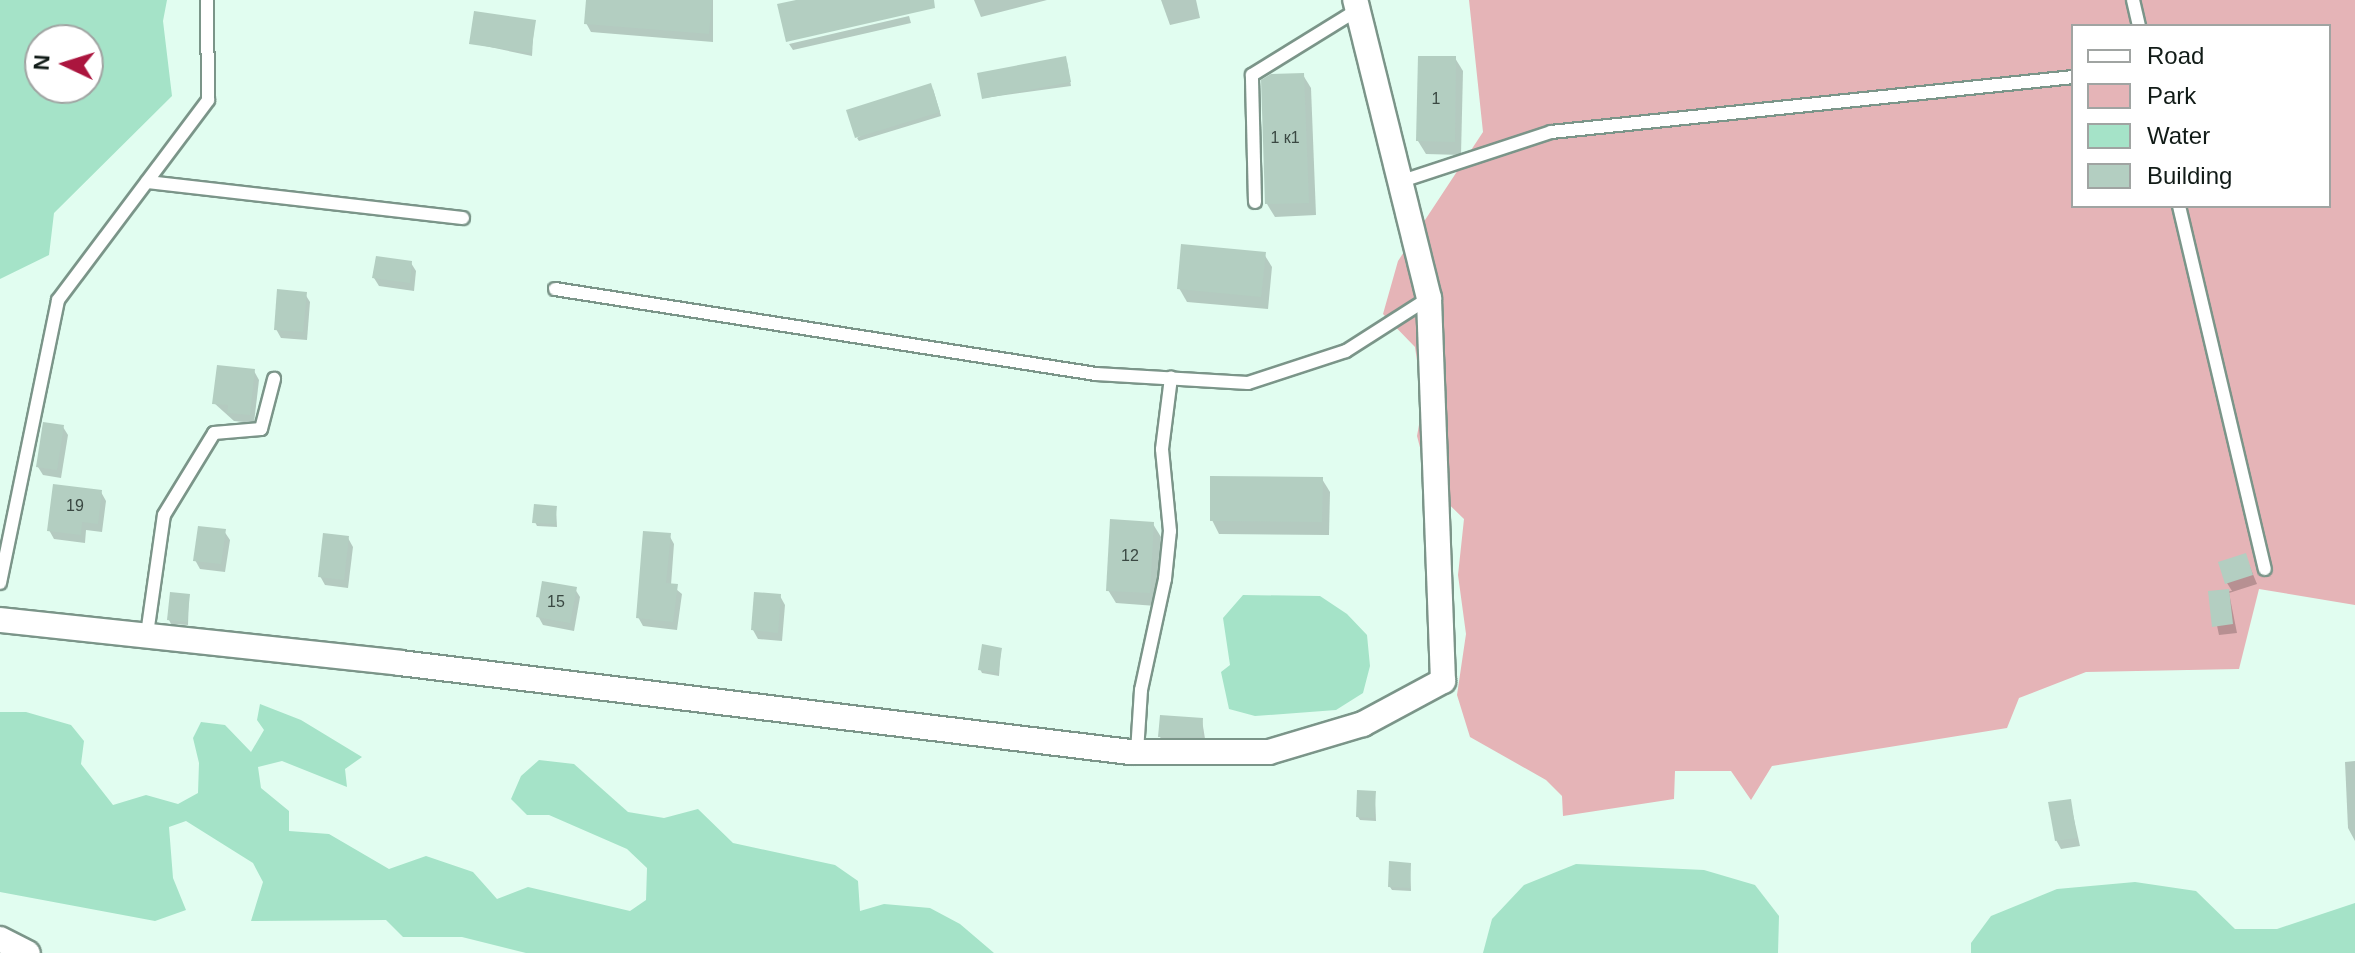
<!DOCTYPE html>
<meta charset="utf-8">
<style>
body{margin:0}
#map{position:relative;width:2355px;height:953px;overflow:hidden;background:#e1fdf0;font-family:Arial,sans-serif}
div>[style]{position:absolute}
.green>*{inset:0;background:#e5b4b7}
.water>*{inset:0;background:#a5e3c8}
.shadow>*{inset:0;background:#0003}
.building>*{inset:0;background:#b3cec1}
.roads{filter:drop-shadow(2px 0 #7b9589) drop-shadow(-2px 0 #7b9589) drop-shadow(0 2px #7b9589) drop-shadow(0 -2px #7b9589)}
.service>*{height:12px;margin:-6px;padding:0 6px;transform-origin:6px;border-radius:6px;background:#fff}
.minor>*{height:24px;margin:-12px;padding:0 12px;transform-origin:12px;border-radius:12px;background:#fff}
span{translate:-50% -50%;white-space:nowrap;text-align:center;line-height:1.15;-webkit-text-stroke:8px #fff;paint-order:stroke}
.number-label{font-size:16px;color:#3a4842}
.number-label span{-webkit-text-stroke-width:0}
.legend{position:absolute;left:2071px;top:24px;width:260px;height:184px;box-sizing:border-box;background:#fff;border:2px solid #a0a4a2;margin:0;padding:10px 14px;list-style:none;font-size:24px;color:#111b17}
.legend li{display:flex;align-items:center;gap:16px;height:40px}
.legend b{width:40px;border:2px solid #a0a4a2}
.north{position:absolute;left:24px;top:24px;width:80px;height:80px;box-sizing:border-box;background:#fff;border:2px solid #a0a4a2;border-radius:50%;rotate:274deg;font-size:22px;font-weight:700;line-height:32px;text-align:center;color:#111b17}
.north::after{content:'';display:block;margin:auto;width:28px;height:36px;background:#ab153e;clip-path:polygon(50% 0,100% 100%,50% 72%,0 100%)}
</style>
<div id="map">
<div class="green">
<i style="clip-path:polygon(evenodd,1469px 0,2355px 0,2355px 605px,2259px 589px,2239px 669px,2086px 672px,2019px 698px,2007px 728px,1772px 766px,1751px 800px,1731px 771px,1675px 771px,1674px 799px,1563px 816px,1562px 796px,1546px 780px,1470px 737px,1457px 695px,1466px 634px,1458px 575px,1464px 519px,1430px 486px,1417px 436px,1423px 402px,1415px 347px,1383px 314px,1398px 261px,1483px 132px,1469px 0,2073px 26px,2329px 26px,2329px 206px,2073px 206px,2073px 26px)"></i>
</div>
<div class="water">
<i style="clip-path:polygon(evenodd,0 0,167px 0,163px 21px,172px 96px,54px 213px,49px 255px,0 279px,0 0,88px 40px,88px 88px,40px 88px,40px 40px,88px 40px)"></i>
<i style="clip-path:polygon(1243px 595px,1320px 596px,1347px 614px,1367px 635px,1370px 666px,1363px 693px,1336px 710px,1255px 716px,1229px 709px,1221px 672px,1230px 665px,1223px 618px)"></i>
<i style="clip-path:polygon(260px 704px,301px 720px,362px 757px,345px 769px,347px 787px,282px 761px,258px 767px,261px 788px,289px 811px,289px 831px,329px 834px,389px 869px,426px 856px,473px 872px,497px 899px,528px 887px,630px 911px,646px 900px,647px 868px,627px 849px,549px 815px,527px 815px,511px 799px,521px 776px,539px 760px,574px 764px,628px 812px,664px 818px,698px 809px,733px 843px,835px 865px,858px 881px,860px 911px,884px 904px,930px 908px,960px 924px,994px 953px,526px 953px,462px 937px,403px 937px,386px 920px,251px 921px,263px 882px,253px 863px,186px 821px,169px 827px,173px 878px,186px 910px,155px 921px,0 892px,0 712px,26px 712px,71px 725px,84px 741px,81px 764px,113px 805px,146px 795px,178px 804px,198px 793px,199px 763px,193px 738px,201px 722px,225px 725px,251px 752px,264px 730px,257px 720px)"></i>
<i style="clip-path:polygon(1576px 864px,1704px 870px,1755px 885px,1779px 916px,1778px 953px,1483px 953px,1492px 919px,1524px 885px)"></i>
<i style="clip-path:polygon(2135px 882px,2196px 891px,2235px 929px,2277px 929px,2355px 903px,2355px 953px,1971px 953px,1971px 943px,1991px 916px,2057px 889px)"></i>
</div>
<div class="shadow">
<i style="clip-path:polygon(588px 0,713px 0,713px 42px,591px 32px,586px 23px)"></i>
<i style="clip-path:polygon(974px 0,1047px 0,981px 17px)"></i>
<i style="clip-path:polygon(1161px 0,1196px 0,1200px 18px,1170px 25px)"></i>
<i style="clip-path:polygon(909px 16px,911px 23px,793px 50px,789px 44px)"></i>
<i style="clip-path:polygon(534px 22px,532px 56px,471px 43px)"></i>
<i style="clip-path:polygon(1455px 58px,1463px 71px,1461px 155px,1426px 154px,1418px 141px)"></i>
<i style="clip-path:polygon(1067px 62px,1071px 86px,984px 98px)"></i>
<i style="clip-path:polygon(1303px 75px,1311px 88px,1316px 215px,1275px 217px,1267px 204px)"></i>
<i style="clip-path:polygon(933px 89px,941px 116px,859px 141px,857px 138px)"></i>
<i style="clip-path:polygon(1264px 254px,1272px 267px,1268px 309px,1187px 302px,1179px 288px)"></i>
<i style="clip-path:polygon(411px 263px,416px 271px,414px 291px,379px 286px,374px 278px)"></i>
<i style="clip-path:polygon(305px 294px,310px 302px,307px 340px,281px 338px,276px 329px)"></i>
<i style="clip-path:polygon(254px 371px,259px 380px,254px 423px,234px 421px,214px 403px)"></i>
<i style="clip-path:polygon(63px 427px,68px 435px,61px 478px,43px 475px,38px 467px)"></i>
<i style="clip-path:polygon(1322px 479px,1330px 492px,1329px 535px,1219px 534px,1212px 520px)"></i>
<i style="clip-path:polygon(101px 492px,106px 501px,102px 532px,86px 530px,85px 543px,54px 539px,49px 530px)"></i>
<i style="clip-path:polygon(556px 508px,557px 527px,537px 526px,535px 522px)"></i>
<i style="clip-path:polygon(1153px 524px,1161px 537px,1156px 606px,1116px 603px,1108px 590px)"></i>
<i style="clip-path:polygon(224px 531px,230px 540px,225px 572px,200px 569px,195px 560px)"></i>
<i style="clip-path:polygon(669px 535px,674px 544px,671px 585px,682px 594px,677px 630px,643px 626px,638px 617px)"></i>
<i style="clip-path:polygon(348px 538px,353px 547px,348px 588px,325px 585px,320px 576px)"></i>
<i style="clip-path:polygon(2245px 555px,2257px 584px,2229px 593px,2237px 633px,2219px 635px,2210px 593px,2232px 591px,2227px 583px)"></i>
<i style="clip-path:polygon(575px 589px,580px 597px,574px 631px,543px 625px,538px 616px)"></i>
<i style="clip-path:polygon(189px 596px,188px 625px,171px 624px,169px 620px)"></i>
<i style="clip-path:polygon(780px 596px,785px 605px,782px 641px,758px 639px,753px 630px)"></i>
<i style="clip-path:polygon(1001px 649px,999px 676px,982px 673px,980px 669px)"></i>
<i style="clip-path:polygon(1202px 720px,1206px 745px,1165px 745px,1160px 737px)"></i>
<i style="clip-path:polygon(2355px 761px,2355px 841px,2348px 828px,2345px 762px)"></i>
<i style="clip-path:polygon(1375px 793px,1376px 821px,1360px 820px,1358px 817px)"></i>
<i style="clip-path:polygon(2070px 801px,2080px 846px,2061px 849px,2056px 840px)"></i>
<i style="clip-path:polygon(1410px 865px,1411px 891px,1392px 890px,1390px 887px)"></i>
</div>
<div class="building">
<i style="clip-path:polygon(586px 0,712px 0,709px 34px,584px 24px)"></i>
<i style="clip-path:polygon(796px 0,934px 0,935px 8px,786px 42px,777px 4px)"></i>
<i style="clip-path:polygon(474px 11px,536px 20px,531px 53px,469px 44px)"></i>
<i style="clip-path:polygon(1066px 56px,1071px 82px,982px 99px,977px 73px)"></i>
<i style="clip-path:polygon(1418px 56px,1456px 56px,1455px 142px,1416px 141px)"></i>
<i style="clip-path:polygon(1304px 73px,1309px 203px,1265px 204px,1261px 80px,1271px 74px)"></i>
<i style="clip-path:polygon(931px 83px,940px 112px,855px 138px,846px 110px)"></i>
<i style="clip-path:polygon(1181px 244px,1266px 252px,1261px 297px,1177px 289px)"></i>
<i style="clip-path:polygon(376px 256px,412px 261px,410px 283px,372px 278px)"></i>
<i style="clip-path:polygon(277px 289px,307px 292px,303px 332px,274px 330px)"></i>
<i style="clip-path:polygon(217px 365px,255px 369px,250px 415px,227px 413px,228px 405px,212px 404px)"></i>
<i style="clip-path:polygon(43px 422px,64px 425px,57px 470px,36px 467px)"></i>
<i style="clip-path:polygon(1210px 476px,1323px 477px,1322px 522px,1210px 521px)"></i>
<i style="clip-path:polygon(53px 484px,102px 490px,98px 524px,82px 522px,81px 535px,47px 531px)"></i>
<i style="clip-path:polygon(534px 504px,557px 506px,555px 524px,532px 523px)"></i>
<i style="clip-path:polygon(1110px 519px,1154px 522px,1150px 593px,1106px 591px)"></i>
<i style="clip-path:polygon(198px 526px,226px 529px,221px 564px,193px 561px)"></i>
<i style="clip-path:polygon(643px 531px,671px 533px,666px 583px,678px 584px,673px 622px,636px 618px)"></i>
<i style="clip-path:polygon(323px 533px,349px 536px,344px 580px,318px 577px)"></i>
<i style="clip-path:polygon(2246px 553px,2253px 575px,2225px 584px,2218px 562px)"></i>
<i style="clip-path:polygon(542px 581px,577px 587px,570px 623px,536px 617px)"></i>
<i style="clip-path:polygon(2229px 589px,2233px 624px,2212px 627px,2208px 591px)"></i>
<i style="clip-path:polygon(170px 592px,190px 594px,187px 622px,167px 620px)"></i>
<i style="clip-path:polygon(754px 592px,781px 594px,778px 633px,751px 630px)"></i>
<i style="clip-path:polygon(982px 644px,1002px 648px,998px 673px,978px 670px)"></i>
<i style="clip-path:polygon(1160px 715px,1203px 718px,1202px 737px,1158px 737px)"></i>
<i style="clip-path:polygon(1357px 790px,1376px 791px,1374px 818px,1356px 817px)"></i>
<i style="clip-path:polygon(2071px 799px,2077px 838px,2055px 841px,2048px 802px)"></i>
<i style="clip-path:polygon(1389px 861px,1411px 863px,1410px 888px,1388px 887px)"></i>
</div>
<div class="roads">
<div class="service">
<i style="left:2133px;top:0;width:27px;rotate:77deg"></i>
<i style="left:1402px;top:181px;width:157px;rotate:-18.2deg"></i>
<i style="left:1551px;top:132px;width:525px;rotate:-6.01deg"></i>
<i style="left:147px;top:182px;width:318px;rotate:6.5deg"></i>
<i style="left:1255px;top:202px;width:127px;rotate:-91.4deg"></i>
<i style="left:1252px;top:75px;width:126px;rotate:-31.7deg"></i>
<i style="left:2179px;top:206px;width:373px;rotate:76.7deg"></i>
<i style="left:555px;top:289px;width:548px;rotate:8.93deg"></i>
<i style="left:1096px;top:374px;width:152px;rotate:3.4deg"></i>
<i style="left:1248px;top:383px;width:103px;rotate:-18.1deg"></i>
<i style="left:1346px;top:351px;width:98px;rotate:-32.6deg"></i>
<i style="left:0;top:583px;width:289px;rotate:-78.4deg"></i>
<i style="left:58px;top:300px;width:250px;rotate:-53.1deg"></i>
<i style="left:208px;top:100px;width:100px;rotate:-90.6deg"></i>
<i style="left:147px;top:634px;width:120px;rotate:-81.9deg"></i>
<i style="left:164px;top:515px;width:96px;rotate:-58.6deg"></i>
<i style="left:214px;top:433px;width:47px;rotate:-4.9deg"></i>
<i style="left:261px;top:429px;width:52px;rotate:-75.4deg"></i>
<i style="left:1137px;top:752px;width:62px;rotate:-86.3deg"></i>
<i style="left:1141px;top:690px;width:114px;rotate:-77.8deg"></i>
<i style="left:1165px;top:579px;width:48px;rotate:-84.1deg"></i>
<i style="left:1170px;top:531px;width:82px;rotate:-95.6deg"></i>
<i style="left:1162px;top:449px;width:72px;rotate:-82.8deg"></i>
</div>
<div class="minor">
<i style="left:0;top:620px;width:402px;rotate:6.1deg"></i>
<i style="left:400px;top:663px;width:735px;rotate:6.95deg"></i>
<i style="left:1130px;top:752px;width:139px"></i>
<i style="left:1269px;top:752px;width:98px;rotate:-16.6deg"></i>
<i style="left:1363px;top:724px;width:91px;rotate:-28.3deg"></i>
<i style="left:1443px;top:681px;width:383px;rotate:-92.1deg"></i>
<i style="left:1429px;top:298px;width:307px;rotate:-103.9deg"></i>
<i style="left:0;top:939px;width:31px;rotate:27deg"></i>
</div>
</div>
<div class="number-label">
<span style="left:1436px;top:99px">1</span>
<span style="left:1285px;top:138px">1 к1</span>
<span style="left:75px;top:506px">19</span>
<span style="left:1130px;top:556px">12</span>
<span style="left:556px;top:602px">15</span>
</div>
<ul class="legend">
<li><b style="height:10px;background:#fff"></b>Road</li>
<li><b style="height:22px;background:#e5b4b7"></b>Park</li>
<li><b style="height:22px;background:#a5e3c8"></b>Water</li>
<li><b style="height:22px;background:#b3cec1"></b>Building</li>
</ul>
<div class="north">N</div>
</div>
